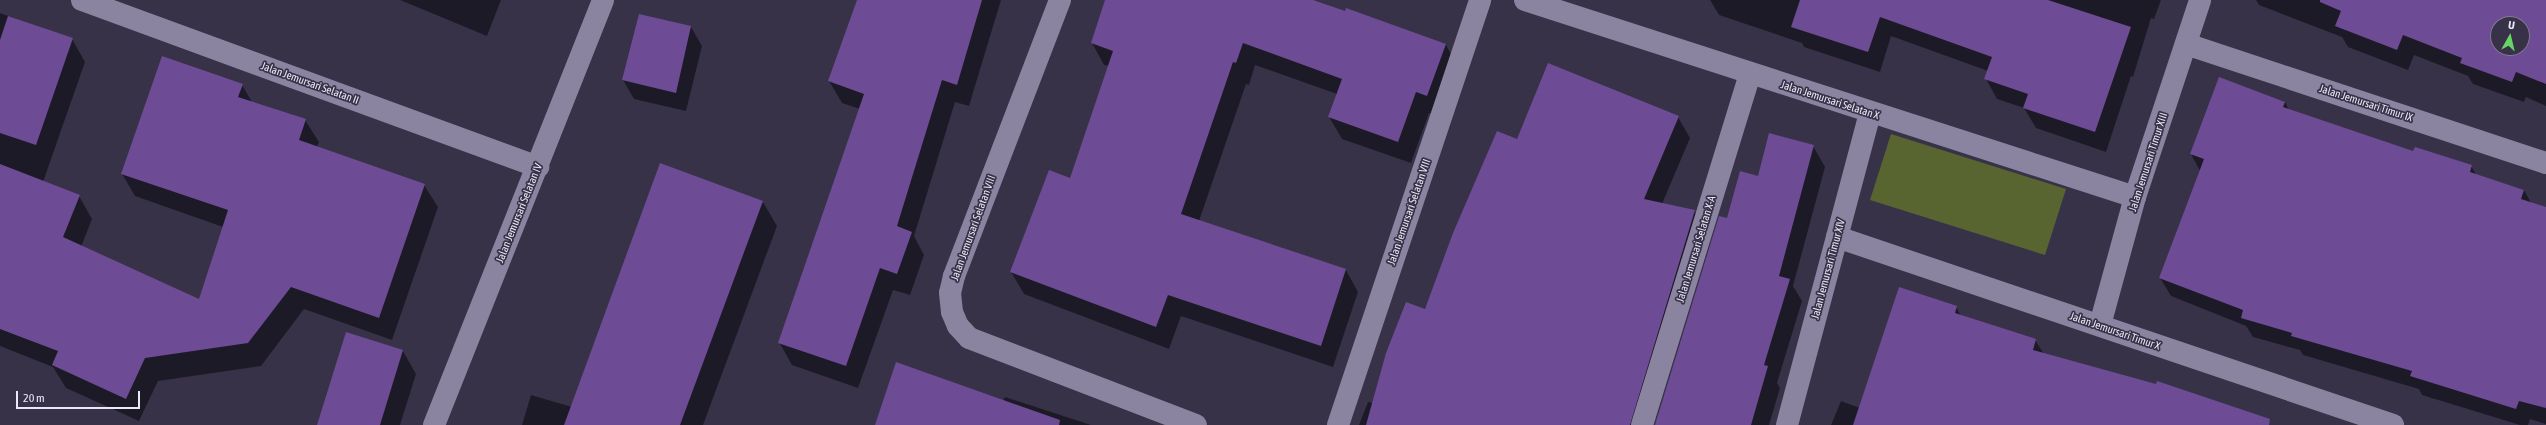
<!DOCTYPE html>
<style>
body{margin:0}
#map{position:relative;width:2546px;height:425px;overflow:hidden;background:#383249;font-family:"Asap Condensed",sans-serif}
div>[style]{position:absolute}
.green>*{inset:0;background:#586531}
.shadow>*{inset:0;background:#0007}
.building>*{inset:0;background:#6e4b95}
.minor>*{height:22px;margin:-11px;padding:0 11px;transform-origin:11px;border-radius:11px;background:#8b84a0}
span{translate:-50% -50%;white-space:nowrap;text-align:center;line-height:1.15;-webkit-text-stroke:3.5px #383249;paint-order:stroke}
.street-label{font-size:11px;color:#ece8f7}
.north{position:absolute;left:2490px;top:16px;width:40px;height:40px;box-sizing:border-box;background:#383249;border:1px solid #807b8f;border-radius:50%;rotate:8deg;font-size:11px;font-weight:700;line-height:16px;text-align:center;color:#ece8f7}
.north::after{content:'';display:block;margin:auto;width:14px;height:18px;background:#67d466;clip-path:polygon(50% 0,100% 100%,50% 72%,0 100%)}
.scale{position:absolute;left:16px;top:391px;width:124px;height:18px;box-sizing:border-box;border:2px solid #ece8f7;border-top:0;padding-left:5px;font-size:12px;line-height:14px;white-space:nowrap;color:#ece8f7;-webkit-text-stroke:3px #383249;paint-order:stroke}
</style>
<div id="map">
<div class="green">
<i style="clip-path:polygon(1891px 134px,2066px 189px,2045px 255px,1870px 200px)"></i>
</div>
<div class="shadow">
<i style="clip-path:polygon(400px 0,501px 0,487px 36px)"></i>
<i style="clip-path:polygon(858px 0,1001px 0,969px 106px,955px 102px,914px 236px,924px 255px,910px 295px,893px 290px,858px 388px,792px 365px,779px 342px,860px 109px,842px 103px,829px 81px)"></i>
<i style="clip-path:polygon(1106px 0,1310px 0,1446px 45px,1458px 67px,1440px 118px,1429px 113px,1411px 163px,1342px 139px,1329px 117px,1337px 94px,1255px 65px,1249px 85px,1246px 84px,1199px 221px,1346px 270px,1358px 292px,1333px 367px,1181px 316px,1169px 349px,1024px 294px,1011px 272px,1070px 179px,1109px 66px,1104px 65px,1092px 43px)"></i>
<i style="clip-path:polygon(1710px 0,2161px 0,2154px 19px,2151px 18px,2133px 77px,2131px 76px,2106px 152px,2036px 128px,2024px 108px,1997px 99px,1986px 79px,1988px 71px,1891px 36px,1880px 72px,1804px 47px,1802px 43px,1719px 15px)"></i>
<i style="clip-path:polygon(evenodd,2256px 0,2546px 0,2546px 106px,2526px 97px,2524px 102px,2473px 84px,2468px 76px,2414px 55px,2408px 70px,2348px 47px,2342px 37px,2259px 5px,2256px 0,2498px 24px,2522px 24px,2522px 48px,2498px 48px,2498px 24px)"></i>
<i style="clip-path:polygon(0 13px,72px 39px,85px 62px,43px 182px,79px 196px,92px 219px,81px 247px,200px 301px,223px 227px,135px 196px,122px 174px,242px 85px,252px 102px,305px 120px,319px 142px,317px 147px,424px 185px,438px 207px,392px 340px,304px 309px,261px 366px,158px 381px,139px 421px,66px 388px,53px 367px,0 346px)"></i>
<i style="clip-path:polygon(691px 27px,702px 46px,686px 111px,634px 99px,623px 80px)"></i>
<i style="clip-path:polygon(2285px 102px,2289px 110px,2414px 153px,2471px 166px,2477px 176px,2524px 190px,2531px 203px,2546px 208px,2546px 424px,2530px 419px,2528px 425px,2520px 425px,2422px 395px,2419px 389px,2303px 355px,2300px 350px,2253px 337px,2246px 326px,2171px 296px,2160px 278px,2200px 171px,2191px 154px)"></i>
<i style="clip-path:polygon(1678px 117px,1690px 138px,1662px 204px,1694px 211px,1706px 232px,1647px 425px,1359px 425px,1368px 402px,1373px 403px,1518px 140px)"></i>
<i style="clip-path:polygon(1813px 146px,1825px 167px,1793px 286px,1802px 301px,1777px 383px,1780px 388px,1769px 425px,1656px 425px,1727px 219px,1758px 177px)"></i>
<i style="clip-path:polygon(763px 202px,777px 226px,703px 425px,522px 425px,531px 395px,572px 407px)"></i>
<i style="clip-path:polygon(1956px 307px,1961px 316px,2035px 340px,2044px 354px,2227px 425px,1831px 425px,1841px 401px,1860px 408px)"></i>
<i style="clip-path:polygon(403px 351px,416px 374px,400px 425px,318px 425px)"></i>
<i style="clip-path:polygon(1005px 397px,1091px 425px,876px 425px,1003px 401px)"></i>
</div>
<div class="building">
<i style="clip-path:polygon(857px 0,982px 0,957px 85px,942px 80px,897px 226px,912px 232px,897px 274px,880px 268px,846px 366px,778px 343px,864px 94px,828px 81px)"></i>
<i style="clip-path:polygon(1105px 0,1313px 0,1345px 11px,1346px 8px,1446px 44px,1427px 96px,1416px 92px,1398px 142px,1328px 117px,1342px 79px,1243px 43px,1236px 63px,1233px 62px,1181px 214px,1346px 269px,1321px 346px,1168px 295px,1156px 327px,1010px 272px,1049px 170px,1070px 178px,1113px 51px,1091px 43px)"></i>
<i style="clip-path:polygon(1800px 0,2048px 0,2131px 27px,2095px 132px,2023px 108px,2028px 94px,1984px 79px,1992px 57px,1880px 17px,1868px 52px,1791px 27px)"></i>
<i style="clip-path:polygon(evenodd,2320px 0,2546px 0,2546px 84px,2516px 72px,2512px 82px,2460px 63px,2462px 58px,2403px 35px,2397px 50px,2335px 26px,2341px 11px,2320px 2px,2320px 0,2498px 24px,2522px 24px,2522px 48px,2498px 48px,2498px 24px)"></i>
<i style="clip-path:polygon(639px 14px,691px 26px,676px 93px,622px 80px)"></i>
<i style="clip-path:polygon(8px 16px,73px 38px,36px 145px,0 133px,0 40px)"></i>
<i style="clip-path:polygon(162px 56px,243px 84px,238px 97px,306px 119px,299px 140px,425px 184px,379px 318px,291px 287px,248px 343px,145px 358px,126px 399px,52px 365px,58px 351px,0 329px,0 164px,80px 195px,63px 237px,199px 299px,228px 210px,121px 174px)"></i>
<i style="clip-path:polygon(1548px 63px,1679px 116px,1644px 199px,1695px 210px,1630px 425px,1366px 425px,1386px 353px,1406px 302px,1425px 309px,1453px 233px,1497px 131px,1517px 139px)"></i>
<i style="clip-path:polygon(2219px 77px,2285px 102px,2283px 107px,2413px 151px,2415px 147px,2472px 165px,2470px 172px,2524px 190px,2521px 199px,2546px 207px,2546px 408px,2519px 401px,2516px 409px,2410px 376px,2412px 371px,2291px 336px,2292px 333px,2241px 318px,2243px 310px,2159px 278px,2204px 159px,2190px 154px)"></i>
<i style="clip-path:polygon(1769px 133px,1814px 145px,1779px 276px,1790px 279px,1764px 365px,1768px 366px,1751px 425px,1655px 425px,1719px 216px,1727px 218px,1740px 171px,1758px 176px)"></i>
<i style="clip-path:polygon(660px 163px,763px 201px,680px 425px,564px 425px)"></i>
<i style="clip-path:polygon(1899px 287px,1957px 306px,1955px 313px,2036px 339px,2033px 350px,2156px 384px,2157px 381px,2270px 419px,2269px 425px,1853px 425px)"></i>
<i style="clip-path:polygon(346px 332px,403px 350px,380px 425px,317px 425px)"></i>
<i style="clip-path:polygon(896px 362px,1060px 420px,1059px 425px,875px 425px)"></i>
</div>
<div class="minor">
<i style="left:82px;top:0;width:486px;rotate:20.1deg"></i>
<i style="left:1060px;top:0;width:296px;rotate:111deg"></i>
<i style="left:954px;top:276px;width:17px;rotate:103deg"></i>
<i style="left:950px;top:293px;width:19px;rotate:84deg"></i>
<i style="left:952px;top:312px;width:15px;rotate:67deg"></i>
<i style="left:958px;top:326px;width:16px;rotate:47deg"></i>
<i style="left:969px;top:338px;width:243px;rotate:21deg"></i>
<i style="left:1525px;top:0;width:641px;rotate:17.9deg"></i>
<i style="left:2186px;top:44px;width:379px;rotate:18.3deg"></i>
<i style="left:1837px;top:237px;width:587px;rotate:18.68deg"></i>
<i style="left:2100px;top:325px;width:133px;rotate:-74.7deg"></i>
<i style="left:2135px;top:197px;width:207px;rotate:-71.7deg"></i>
<i style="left:434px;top:425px;width:457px;rotate:-68.3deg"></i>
<i style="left:1338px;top:425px;width:448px;rotate:-71.5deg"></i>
<i style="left:1642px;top:425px;width:368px;rotate:-72.9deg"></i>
<i style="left:1787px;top:425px;width:323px;rotate:-75.1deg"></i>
</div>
<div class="street-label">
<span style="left:310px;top:83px;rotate:20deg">Jalan Jemursari Selatan II</span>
<span style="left:1830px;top:100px;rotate:18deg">Jalan Jemursari Selatan X</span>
<span style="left:2366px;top:103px;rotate:18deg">Jalan Jemursari Timur IX</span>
<span style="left:2148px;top:162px;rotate:-72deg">Jalan Jemursari Timur XIII</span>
<span style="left:1409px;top:212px;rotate:-71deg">Jalan Jemursari Selatan VIII</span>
<span style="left:519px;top:213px;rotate:-68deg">Jalan Jemursari Selatan IV</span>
<span style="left:973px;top:228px;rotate:-70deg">Jalan Jemursari Selatan VIII</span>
<span style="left:1696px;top:249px;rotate:-73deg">Jalan Jemursari Selatan X-A</span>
<span style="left:1828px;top:269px;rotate:-75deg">Jalan Jemursari Timur XIV</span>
<span style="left:2115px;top:331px;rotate:19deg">Jalan Jemursari Timur X</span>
</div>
<div class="north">U</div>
<div class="scale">20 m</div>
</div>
